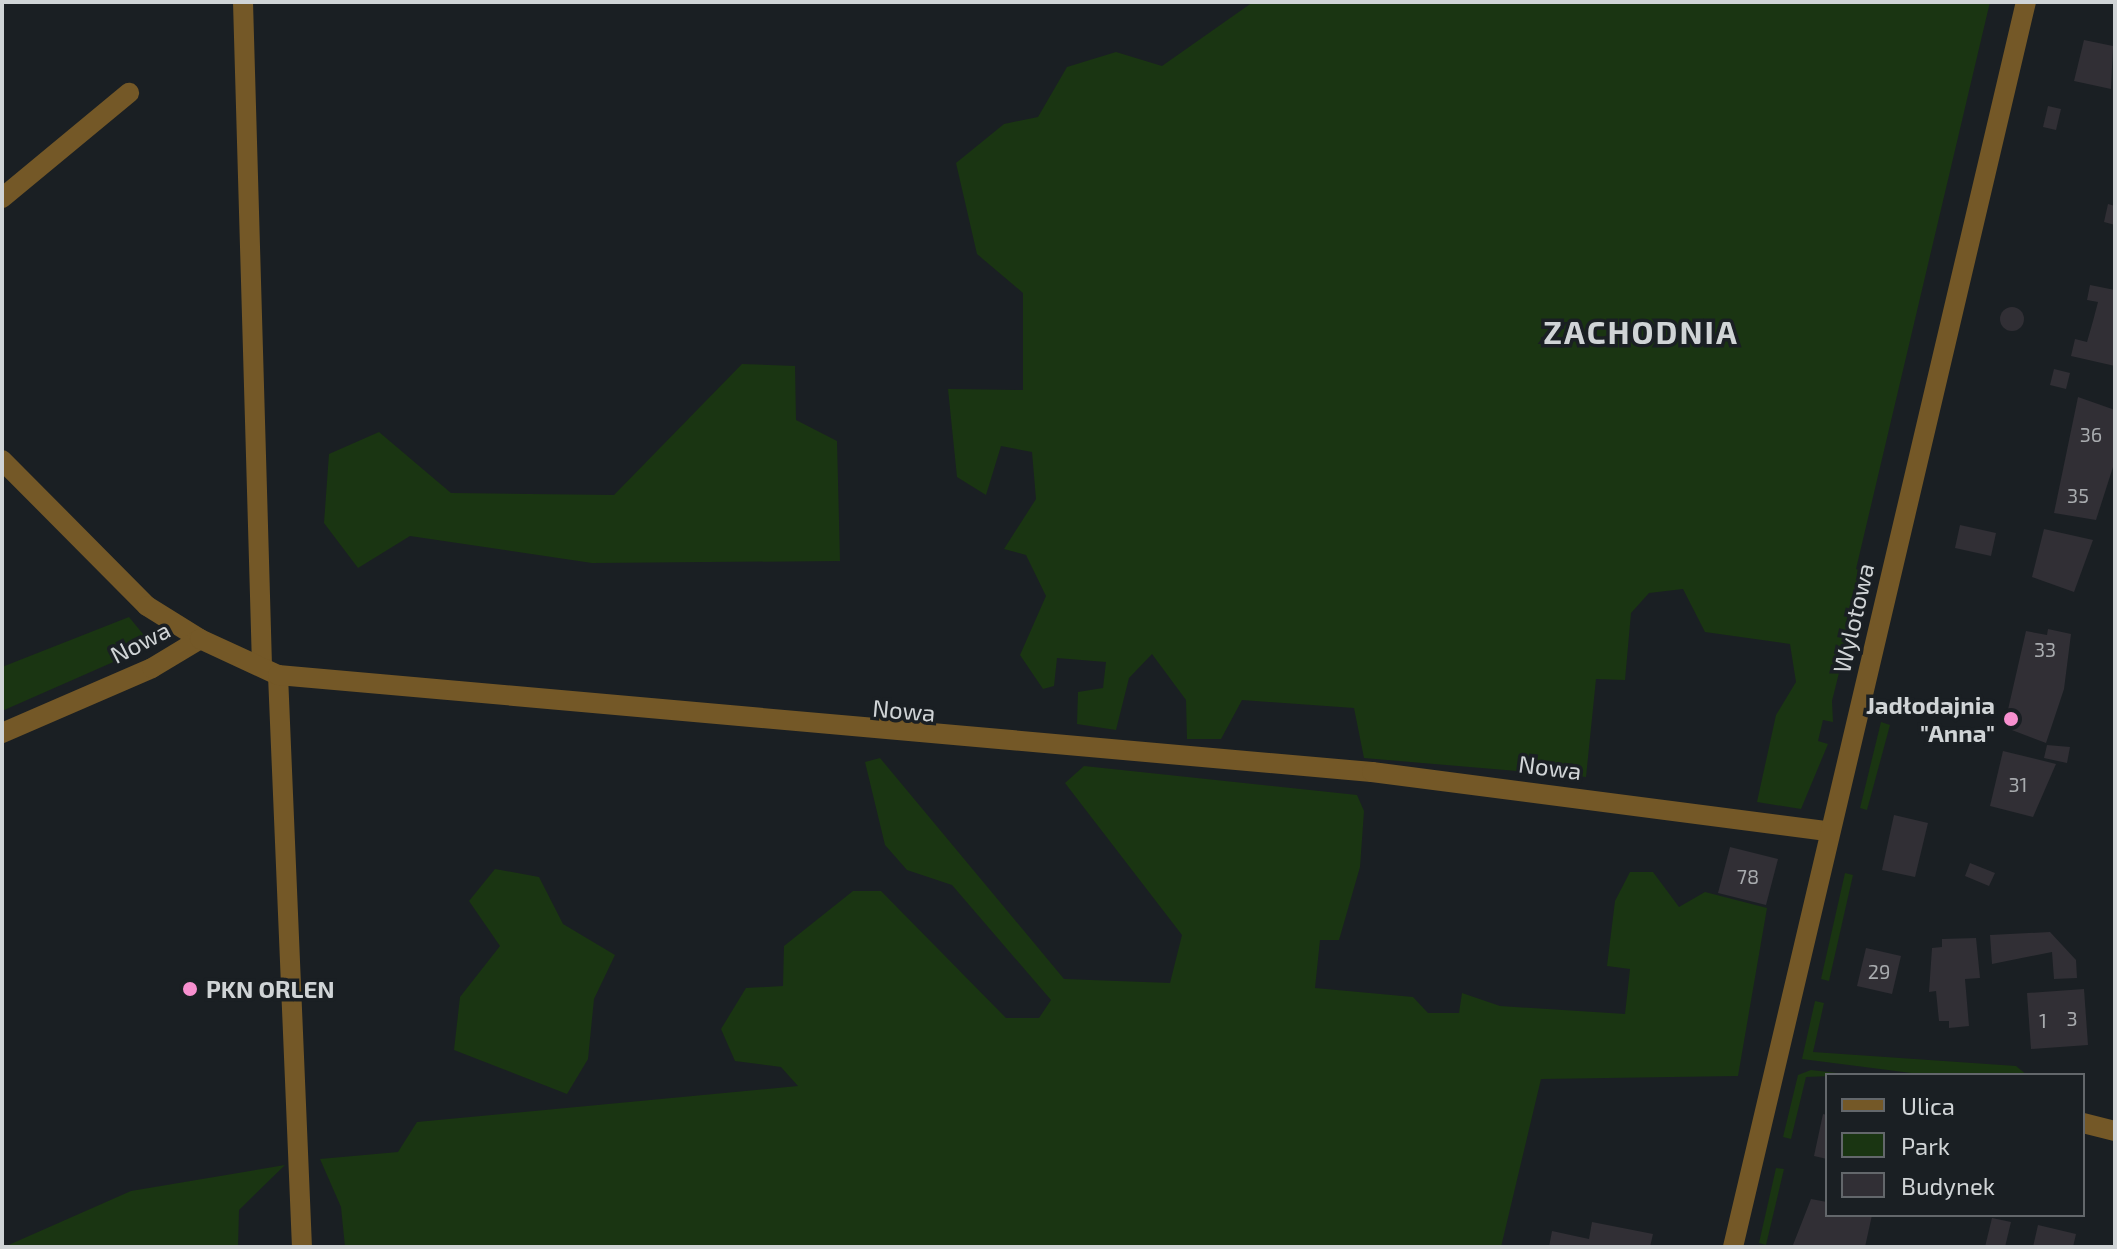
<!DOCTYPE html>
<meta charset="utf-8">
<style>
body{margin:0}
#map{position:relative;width:2117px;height:1249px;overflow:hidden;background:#1a1f23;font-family:"Exo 2",sans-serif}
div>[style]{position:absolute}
.green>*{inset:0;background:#1a3512}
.building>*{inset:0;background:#312f35}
.round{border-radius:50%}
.minor>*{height:20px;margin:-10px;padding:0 10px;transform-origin:10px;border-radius:10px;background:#745827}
.dots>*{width:22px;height:22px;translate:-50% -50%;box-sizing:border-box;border:4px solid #1a1f23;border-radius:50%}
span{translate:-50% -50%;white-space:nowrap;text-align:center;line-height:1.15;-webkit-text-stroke:7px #1a1f23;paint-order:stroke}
.number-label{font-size:20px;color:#a8abae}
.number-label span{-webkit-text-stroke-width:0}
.street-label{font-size:24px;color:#d0d4d6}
.poi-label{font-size:24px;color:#d0d4d6;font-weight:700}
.right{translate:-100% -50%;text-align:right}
.left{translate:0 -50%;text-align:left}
.district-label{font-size:32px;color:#d0d4d6;font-weight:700;letter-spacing:2px}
.frame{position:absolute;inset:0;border:4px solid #d0d4d6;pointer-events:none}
.legend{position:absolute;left:1825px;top:1073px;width:260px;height:144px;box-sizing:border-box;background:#1a1f23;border:2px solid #63676b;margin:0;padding:10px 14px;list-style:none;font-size:24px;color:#d0d4d6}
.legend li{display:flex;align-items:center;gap:16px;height:40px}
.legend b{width:40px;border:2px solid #63676b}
</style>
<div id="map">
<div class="green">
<i style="clip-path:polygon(1253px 2px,1990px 2px,1856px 569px,1864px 572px,1832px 701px,1833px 722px,1823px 720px,1818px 741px,1828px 744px,1801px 809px,1757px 802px,1776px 715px,1796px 682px,1790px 644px,1705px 632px,1683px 589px,1649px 593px,1631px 613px,1625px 680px,1596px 679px,1586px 777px,1364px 758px,1354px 708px,1242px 700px,1221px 739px,1187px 739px,1186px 700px,1152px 654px,1129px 678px,1116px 730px,1077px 724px,1078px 692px,1103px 688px,1106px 662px,1057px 658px,1054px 686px,1043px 689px,1020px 655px,1046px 596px,1026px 555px,1004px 549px,1036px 499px,1032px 452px,1001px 446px,986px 495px,957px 477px,948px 389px,1023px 390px,1023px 293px,977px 254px,956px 163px,1004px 124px,1038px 117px,1067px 67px,1116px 52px,1162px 66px)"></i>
<i style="clip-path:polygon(742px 364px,795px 366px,796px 420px,837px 441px,840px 561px,592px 563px,410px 536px,358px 568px,324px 523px,329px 454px,379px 432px,451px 493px,614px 495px)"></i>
<i style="clip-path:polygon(129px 617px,152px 645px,2px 711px,2px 667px)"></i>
<i style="clip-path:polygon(1881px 722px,1890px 725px,1867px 810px,1860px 808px)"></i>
<i style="clip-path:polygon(880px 758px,1064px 979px,1170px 983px,1182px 935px,1065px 783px,1084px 766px,1357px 795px,1364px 811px,1360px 867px,1339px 940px,1320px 940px,1315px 988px,1413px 997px,1428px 1013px,1459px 1013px,1462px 993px,1500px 1006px,1625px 1014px,1630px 969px,1607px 966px,1615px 901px,1630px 872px,1653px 872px,1679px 907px,1705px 892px,1767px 908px,1738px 1076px,1541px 1079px,1501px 1247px,345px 1247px,341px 1207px,320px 1159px,398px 1152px,417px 1122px,798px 1086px,781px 1067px,735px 1061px,721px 1029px,746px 988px,783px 986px,784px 946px,853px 891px,881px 891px,1006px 1018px,1039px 1018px,1051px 1000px,952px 885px,907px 870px,885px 845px,865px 762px)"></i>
<i style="clip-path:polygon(495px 869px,539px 877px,563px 924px,615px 955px,594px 999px,588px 1059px,567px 1094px,454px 1050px,460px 997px,500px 946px,469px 901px)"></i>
<i style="clip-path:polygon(1845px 873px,1853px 875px,1829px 981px,1821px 979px)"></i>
<i style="clip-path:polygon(1815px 1001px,1824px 1003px,1813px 1052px,2016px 1066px,2027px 1075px,1927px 1075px,1802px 1059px)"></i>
<i style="clip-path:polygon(1811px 1070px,1854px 1075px,1806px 1077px,1791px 1139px,1783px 1137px,1798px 1075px)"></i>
<i style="clip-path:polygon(285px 1165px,239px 1210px,238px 1247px,4px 1247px,131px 1191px)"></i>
<i style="clip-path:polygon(1776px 1168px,1784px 1169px,1766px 1245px,1759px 1243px)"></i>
</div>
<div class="building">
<i style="clip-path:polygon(2084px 40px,2113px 46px,2111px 89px,2074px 81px)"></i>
<i style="clip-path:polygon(2048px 106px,2061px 109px,2056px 130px,2043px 127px)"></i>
<i style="clip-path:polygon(2108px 204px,2115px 206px,2115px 225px,2104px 222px)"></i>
<i style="clip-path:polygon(2090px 285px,2115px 290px,2115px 366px,2071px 356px,2075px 339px,2087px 342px,2093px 321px,2098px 302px,2087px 300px)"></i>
<i class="round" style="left:2000px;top:307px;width:24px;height:24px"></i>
<i style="clip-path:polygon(2054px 369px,2070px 373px,2066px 389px,2050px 385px)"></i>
<i style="clip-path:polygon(2078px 397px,2115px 410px,2113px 467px,2096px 520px,2054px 513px)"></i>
<i style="clip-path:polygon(1960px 525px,1996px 533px,1991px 556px,1955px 548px)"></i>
<i style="clip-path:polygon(2044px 529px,2093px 540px,2074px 592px,2032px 577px)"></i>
<i style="clip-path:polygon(2048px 629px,2071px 634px,2064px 689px,2046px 743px,2004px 727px,2026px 631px,2047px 635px)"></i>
<i style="clip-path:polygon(2047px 745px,2070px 747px,2067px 763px,2044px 758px)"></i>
<i style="clip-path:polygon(2003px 751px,2056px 764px,2033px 817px,1990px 806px)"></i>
<i style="clip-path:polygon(1894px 815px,1928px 823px,1915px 877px,1882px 870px)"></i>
<i style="clip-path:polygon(1730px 847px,1778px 859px,1766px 905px,1718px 893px)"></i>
<i style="clip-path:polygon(1970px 863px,1995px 873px,1989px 886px,1965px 876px)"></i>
<i style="clip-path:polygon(2050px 932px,2076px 960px,2077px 978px,2054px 979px,2052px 952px,1992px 964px,1990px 935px)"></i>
<i style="clip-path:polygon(1976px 938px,1980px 978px,1965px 979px,1969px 1026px,1949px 1028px,1949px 1021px,1939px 1021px,1936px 991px,1929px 992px,1932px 948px,1942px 947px,1942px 939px)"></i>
<i style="clip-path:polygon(1866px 948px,1901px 956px,1892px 994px,1857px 986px)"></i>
<i style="clip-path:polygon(2084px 989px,2088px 1045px,2031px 1049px,2027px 993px)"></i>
<i style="clip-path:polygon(1823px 1114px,1827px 1115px,1827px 1159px,1814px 1156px)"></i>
<i style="clip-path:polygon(1811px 1199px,1827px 1202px,1827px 1215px,1872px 1215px,1865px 1247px,1793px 1245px)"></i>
<i style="clip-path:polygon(1992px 1218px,2011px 1222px,2005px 1247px,1985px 1247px)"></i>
<i style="clip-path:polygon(1592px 1222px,1653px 1234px,1650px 1247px,1549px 1247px,1552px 1231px,1589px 1239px)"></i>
<i style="clip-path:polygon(2038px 1225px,2076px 1234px,2073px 1247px,2033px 1247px)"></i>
</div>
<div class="minor">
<i style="left:243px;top:2px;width:664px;rotate:88.36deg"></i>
<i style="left:2px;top:198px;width:165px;rotate:-39.6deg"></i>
<i style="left:2px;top:460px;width:206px;rotate:45.2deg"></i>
<i style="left:147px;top:606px;width:62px;rotate:31.9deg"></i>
<i style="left:278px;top:675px;width:573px;rotate:87.6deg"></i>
<i style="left:2px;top:733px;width:163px;rotate:-23.4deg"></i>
<i style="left:152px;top:668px;width:56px;rotate:-31.1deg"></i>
<i style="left:200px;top:639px;width:86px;rotate:24.8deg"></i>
<i style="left:278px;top:675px;width:1098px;rotate:5.07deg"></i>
<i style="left:1372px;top:772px;width:461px;rotate:7.4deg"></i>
<i style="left:2083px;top:1123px;width:33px;rotate:14deg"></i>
<i style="left:1733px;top:1247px;width:1279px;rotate:-76.76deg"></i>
</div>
<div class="dots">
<i style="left:2011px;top:719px;background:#f790cf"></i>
<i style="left:190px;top:989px;background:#f790cf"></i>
</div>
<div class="number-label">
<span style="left:2091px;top:434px">36</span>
<span style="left:2078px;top:495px">35</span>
<span style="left:2045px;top:649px">33</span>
<span style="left:2018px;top:784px">31</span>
<span style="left:1748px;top:876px">78</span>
<span style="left:1879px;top:971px">29</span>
<span style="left:2072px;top:1018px">3</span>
<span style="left:2043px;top:1020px">1</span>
</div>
<div class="street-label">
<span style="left:1853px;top:618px;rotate:-77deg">Wylotowa</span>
<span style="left:140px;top:642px;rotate:-27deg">Nowa</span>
<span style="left:904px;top:710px;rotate:5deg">Nowa</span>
<span style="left:1550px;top:767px;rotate:7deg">Nowa</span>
</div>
<div class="poi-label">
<span class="right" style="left:1995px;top:719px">Jadłodajnia<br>"Anna"</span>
<span class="left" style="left:206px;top:989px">PKN ORLEN</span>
</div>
<div class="district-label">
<span style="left:1641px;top:331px">ZACHODNIA</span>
</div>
<div class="frame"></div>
<ul class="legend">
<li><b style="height:10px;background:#745827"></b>Ulica</li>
<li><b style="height:22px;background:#1a3512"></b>Park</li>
<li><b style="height:22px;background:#312f35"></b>Budynek</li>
</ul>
</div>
